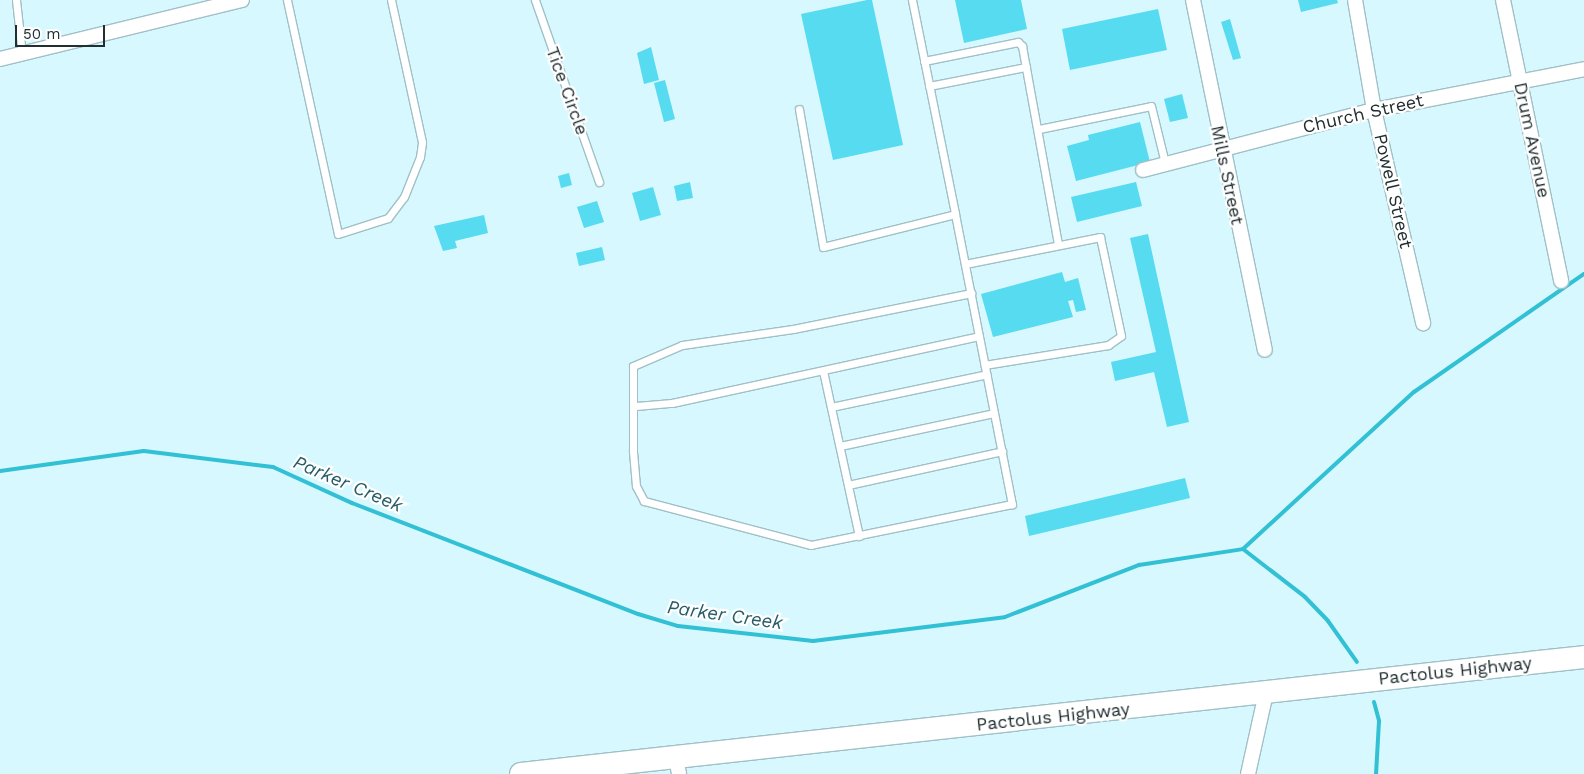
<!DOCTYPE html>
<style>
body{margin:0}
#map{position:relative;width:1584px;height:774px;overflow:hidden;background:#d7f8fe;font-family:"Work Sans",sans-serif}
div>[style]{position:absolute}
.stream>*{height:4px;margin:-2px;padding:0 2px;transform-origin:2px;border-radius:2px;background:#31c0d4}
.building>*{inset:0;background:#56dbf0}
.roads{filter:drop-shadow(1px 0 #a0c0c6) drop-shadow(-1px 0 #a0c0c6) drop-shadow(0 1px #a0c0c6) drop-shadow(0 -1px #a0c0c6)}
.lane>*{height:7px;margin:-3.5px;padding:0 3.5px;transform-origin:3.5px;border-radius:3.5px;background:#fff}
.street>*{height:14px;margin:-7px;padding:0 7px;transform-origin:7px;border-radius:7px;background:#fff}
.primary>*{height:22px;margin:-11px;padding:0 11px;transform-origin:11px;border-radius:11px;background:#fff}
span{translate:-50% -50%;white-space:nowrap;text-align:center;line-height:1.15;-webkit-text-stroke:4.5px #fff;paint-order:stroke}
.street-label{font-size:18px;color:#222f31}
.water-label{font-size:19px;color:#275e67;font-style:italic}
.scale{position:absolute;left:15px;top:25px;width:90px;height:22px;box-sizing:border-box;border:2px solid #222f31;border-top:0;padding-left:6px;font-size:15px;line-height:18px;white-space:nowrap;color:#222f31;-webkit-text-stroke:4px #fff;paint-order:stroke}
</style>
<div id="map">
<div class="stream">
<i style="left:0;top:471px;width:145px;rotate:-7.9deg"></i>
<i style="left:144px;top:451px;width:130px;rotate:7.1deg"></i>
<i style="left:273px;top:467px;width:87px;rotate:24.5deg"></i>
<i style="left:352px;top:503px;width:307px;rotate:21.2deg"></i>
<i style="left:638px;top:614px;width:42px;rotate:16.7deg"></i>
<i style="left:678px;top:626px;width:136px;rotate:6.3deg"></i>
<i style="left:813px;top:641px;width:193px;rotate:-7.1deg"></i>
<i style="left:1005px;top:617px;width:144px;rotate:-21.2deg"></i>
<i style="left:1139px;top:565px;width:105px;rotate:-8.7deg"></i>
<i style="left:1243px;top:549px;width:78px;rotate:37.7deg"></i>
<i style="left:1305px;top:597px;width:33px;rotate:46deg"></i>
<i style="left:1328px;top:621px;width:50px;rotate:54.7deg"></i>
<i style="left:1243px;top:549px;width:232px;rotate:-42.6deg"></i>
<i style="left:1414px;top:392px;width:207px;rotate:-34.8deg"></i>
<i style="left:1374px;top:702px;width:20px;rotate:75deg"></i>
<i style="left:1379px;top:721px;width:53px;rotate:93.2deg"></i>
</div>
<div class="building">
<i style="clip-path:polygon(867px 0,872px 0,903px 145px,833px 160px,801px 14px)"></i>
<i style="clip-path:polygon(955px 0,1021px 0,1027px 29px,964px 43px)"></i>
<i style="clip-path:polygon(1298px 0,1337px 0,1338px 3px,1301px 12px)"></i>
<i style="clip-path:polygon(1158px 9px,1167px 50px,1070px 70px,1062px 29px)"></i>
<i style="clip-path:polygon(1230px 19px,1241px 58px,1233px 60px,1221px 22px)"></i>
<i style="clip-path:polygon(651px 47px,659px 80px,644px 84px,637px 53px)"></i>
<i style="clip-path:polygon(665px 80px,675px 119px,664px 122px,654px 83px)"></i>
<i style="clip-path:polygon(1182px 94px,1188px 118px,1170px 122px,1164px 99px)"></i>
<i style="clip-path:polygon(1140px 122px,1150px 162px,1076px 181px,1067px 146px,1089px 140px,1088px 135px)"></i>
<i style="clip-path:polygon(569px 173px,572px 185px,561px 188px,558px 176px)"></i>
<i style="clip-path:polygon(690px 182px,693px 198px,677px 201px,674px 186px)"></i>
<i style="clip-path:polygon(1136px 182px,1142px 206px,1077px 222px,1071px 197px)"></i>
<i style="clip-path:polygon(653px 187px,661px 215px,640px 221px,632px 193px)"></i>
<i style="clip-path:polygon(597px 201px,604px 222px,584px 228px,577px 207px)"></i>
<i style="clip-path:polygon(484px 215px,488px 233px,455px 241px,457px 248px,443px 251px,434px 226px)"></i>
<i style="clip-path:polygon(1148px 234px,1189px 422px,1167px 427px,1154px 372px,1115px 381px,1111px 362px,1156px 352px,1130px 238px)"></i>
<i style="clip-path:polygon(602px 247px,605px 260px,579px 266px,576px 253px)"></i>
<i style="clip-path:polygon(1062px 272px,1065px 282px,1078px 278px,1086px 310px,1076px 312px,1073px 300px,1068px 301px,1073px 317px,993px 337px,981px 294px)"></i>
<i style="clip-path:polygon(1185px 478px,1190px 498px,1029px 536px,1025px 516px)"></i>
</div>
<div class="roads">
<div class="lane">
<i style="left:16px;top:0;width:54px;rotate:83.7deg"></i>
<i style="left:287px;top:0;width:239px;rotate:77.7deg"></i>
<i style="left:338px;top:234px;width:52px;rotate:-17.7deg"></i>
<i style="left:388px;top:218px;width:26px;rotate:-53deg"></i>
<i style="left:404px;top:197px;width:43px;rotate:-68.2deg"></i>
<i style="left:420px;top:157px;width:15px;rotate:-82deg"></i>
<i style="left:422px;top:142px;width:145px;rotate:-102.3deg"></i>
<i style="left:535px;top:0;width:193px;rotate:70.6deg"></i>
<i style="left:912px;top:0;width:218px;rotate:78.6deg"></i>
<i style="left:955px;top:214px;width:296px;rotate:78.9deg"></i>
<i style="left:1012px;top:504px;width:205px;rotate:168.5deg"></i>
<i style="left:811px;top:545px;width:173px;rotate:-165.2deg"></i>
<i style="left:644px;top:501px;width:17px;rotate:-118deg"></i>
<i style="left:636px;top:486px;width:36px;rotate:-95deg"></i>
<i style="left:633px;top:450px;width:84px;rotate:-90deg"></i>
<i style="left:633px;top:366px;width:53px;rotate:-23.2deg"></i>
<i style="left:682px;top:345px;width:112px;rotate:-8.2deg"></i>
<i style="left:793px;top:329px;width:182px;rotate:-11.4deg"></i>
<i style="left:924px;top:61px;width:96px;rotate:-11.4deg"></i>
<i style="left:1018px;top:42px;width:6px;rotate:45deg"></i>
<i style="left:1022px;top:46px;width:202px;rotate:79.7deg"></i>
<i style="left:929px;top:86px;width:99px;rotate:-11.1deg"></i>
<i style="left:799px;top:109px;width:140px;rotate:80.1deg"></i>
<i style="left:823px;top:247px;width:136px;rotate:-14deg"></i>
<i style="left:1039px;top:129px;width:114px;rotate:-11.6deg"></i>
<i style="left:1151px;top:106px;width:59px;rotate:76.2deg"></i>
<i style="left:965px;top:264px;width:138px;rotate:-11.3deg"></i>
<i style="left:1100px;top:237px;width:101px;rotate:78deg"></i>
<i style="left:1121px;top:336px;width:16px;rotate:145deg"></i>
<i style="left:1108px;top:345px;width:125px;rotate:170.8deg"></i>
<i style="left:823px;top:371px;width:169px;rotate:77.7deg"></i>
<i style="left:636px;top:406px;width:36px;rotate:-5deg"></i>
<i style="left:672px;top:403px;width:314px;rotate:-12.3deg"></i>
<i style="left:831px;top:407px;width:159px;rotate:-11.9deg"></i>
<i style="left:840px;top:446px;width:157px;rotate:-12.1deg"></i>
<i style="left:848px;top:485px;width:158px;rotate:-12.4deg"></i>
</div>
<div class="street">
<i style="left:1193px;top:0;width:357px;rotate:78.4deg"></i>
<i style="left:1355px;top:0;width:112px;rotate:80.2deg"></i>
<i style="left:1374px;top:110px;width:219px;rotate:77deg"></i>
<i style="left:1503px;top:0;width:287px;rotate:78.3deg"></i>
<i style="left:0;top:59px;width:249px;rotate:-13.7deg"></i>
<i style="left:1143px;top:170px;width:239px;rotate:-14.6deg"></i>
<i style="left:1374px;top:110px;width:214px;rotate:-11deg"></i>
<i style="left:676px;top:758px;width:16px;rotate:79deg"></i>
<i style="left:1248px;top:774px;width:83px;rotate:-77.5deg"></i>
</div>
<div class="primary">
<i style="left:521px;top:774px;width:1069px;rotate:-6.28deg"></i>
</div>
</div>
<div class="street-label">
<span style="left:567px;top:91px;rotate:70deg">Tice Circle</span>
<span style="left:1363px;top:114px;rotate:-13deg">Church Street</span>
<span style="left:1532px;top:140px;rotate:78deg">Drum Avenue</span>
<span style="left:1227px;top:175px;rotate:78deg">Mills Street</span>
<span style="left:1393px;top:191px;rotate:77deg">Powell Street</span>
<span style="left:1455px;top:671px;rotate:-6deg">Pactolus Highway</span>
<span style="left:1053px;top:717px;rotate:-6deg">Pactolus Highway</span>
</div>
<div class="water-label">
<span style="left:348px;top:484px;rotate:23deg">Parker Creek</span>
<span style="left:725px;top:615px;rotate:8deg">Parker Creek</span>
</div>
<div class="scale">50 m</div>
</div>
